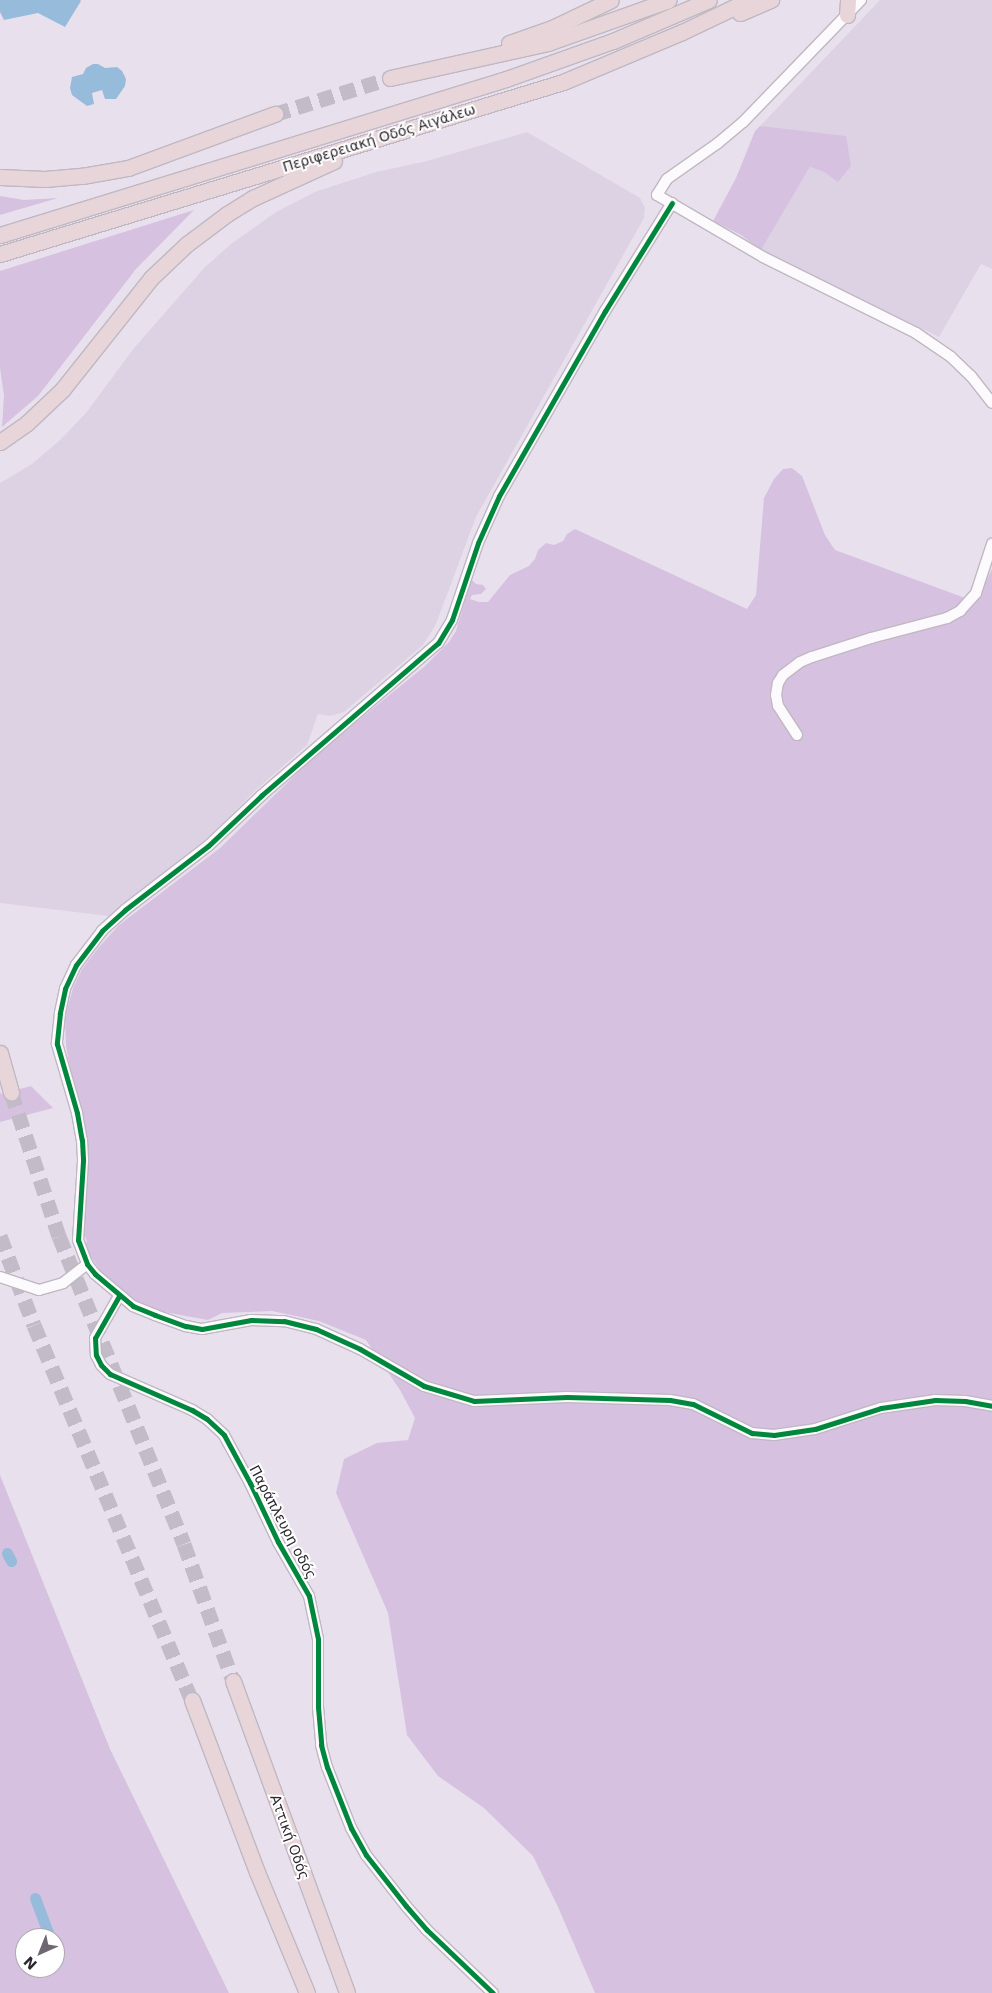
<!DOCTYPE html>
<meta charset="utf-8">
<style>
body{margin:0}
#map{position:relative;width:992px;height:1993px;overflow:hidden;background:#e9e0ed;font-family:"DejaVu Sans",sans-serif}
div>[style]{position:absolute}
.industrial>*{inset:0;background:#ddd2e3}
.green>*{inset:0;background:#d6c1e0}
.water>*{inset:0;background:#97bbdb}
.canal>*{height:11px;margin:-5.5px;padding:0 5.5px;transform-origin:5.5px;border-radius:5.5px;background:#97bbdb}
.highway-tunnel>*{height:15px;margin-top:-7.5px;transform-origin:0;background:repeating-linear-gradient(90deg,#c3bbc7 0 15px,transparent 0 23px)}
.roads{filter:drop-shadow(1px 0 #bfb8c2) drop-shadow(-1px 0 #bfb8c2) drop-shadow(0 1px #bfb8c2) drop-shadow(0 -1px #bfb8c2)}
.minor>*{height:10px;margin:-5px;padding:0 5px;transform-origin:5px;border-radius:5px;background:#fcfafc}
.highway>*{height:15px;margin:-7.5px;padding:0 7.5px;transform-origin:7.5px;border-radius:7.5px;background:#e8d5d9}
.cycleway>*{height:5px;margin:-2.5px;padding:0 2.5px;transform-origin:2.5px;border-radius:2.5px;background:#00873e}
span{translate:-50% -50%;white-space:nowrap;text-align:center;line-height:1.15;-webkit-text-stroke:4px #fff;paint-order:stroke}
.street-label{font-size:14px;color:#2d2830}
.north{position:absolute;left:15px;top:1928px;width:50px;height:50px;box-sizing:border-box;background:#fff;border:1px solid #aba9ac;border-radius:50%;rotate:224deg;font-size:14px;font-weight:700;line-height:20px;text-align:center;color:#2d2830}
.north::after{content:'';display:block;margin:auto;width:18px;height:22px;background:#6f6872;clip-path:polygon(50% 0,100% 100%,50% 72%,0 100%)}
</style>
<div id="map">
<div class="industrial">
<i style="clip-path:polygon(880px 0,992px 0,992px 269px,981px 264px,939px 337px,761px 250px,810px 167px,824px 172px,838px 182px,768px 128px,760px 126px)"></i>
<i style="clip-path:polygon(527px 132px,640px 198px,645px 208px,644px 218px,476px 517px,436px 624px,423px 645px,344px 712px,330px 716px,318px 714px,307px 745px,256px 790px,212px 834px,109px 916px,0 903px,0 483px,32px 464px,60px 440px,86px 413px,134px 348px,205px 267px,231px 244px,276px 212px,315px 192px,376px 172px,427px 161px)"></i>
</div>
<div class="green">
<i style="clip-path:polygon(760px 126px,846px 136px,851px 166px,838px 182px,824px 172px,810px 167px,761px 250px,741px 235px,713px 221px,736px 178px,755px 131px)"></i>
<i style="clip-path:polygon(0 196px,24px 200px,58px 198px,0 215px)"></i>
<i style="clip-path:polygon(194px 210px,136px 269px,38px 396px,2px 427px,4px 395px,0 368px,0 271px)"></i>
<i style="clip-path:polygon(792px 468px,802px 476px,825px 535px,835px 550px,976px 602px,992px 569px,992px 1993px,595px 1993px,558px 1907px,533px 1856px,484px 1808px,438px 1776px,407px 1735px,388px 1613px,336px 1493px,344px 1459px,377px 1443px,408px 1440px,415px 1418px,400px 1390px,366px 1340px,319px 1321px,272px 1311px,222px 1313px,208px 1320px,142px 1308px,109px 1283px,82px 1244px,87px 1242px,82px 1228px,87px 1161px,66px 1046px,65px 1017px,73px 988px,82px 969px,99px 947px,119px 925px,220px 848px,317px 754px,425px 666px,449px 642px,456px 631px,471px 579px,476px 584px,483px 585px,486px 589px,481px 594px,472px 595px,470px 599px,479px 602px,488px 602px,510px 575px,529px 566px,535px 559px,538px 550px,546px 543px,554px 545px,563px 541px,567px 534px,575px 529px,747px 609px,756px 595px,764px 498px,774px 479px,783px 469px)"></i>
<i style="clip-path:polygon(31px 1086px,53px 1108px,0 1122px,0 1091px,1px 1094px)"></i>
<i style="clip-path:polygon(evenodd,0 1475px,110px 1749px,229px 1993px,0 1993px,0 1475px,25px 1938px,55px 1938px,55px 1968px,25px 1968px,25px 1938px)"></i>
</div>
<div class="water">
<i style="clip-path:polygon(0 0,80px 0,81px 1px,65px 27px,38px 13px,4px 20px,0 12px)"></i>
<i style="clip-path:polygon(93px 64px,98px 64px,105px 68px,117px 67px,122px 71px,126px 79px,125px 86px,116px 99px,105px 99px,102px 90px,92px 93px,94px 104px,87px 106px,72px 95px,70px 88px,72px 77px,83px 74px,86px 68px)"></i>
</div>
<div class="canal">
<i style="left:7px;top:1553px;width:9px;rotate:63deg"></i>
<i style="left:35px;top:1898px;width:43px;rotate:69.4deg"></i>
<i style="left:55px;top:1949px;width:5px;rotate:68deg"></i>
</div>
<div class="highway-tunnel">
<i style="left:275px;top:114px;width:121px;rotate:-17.4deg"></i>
<i style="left:11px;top:1092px;width:152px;rotate:71.6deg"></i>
<i style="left:59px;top:1236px;width:332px;rotate:67.9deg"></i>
<i style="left:184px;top:1544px;width:145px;rotate:70.3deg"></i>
<i style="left:0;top:1236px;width:95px;rotate:69.1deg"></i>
<i style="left:34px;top:1325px;width:407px;rotate:67.2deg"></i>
</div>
<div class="roads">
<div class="minor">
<i style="left:861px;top:0;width:170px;rotate:134deg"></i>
<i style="left:743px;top:122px;width:33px;rotate:140deg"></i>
<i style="left:718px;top:143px;width:62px;rotate:144.8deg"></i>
<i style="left:667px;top:179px;width:19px;rotate:122deg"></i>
<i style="left:657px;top:195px;width:123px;rotate:30.3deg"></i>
<i style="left:763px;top:257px;width:171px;rotate:26.4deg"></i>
<i style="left:916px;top:333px;width:42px;rotate:34.4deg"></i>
<i style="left:951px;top:357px;width:28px;rotate:44deg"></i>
<i style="left:971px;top:376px;width:34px;rotate:52deg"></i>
<i style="left:672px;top:203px;width:127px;rotate:121.8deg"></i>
<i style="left:605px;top:311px;width:213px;rotate:119.8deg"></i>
<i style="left:499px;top:496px;width:51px;rotate:114.1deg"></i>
<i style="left:478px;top:543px;width:81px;rotate:108.7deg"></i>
<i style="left:452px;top:620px;width:27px;rotate:121deg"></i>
<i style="left:438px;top:643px;width:233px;rotate:139.2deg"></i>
<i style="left:262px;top:795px;width:74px;rotate:136.6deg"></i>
<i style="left:208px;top:846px;width:105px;rotate:142.4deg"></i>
<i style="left:125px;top:910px;width:31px;rotate:138deg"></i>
<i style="left:102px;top:931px;width:43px;rotate:127.4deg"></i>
<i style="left:76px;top:965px;width:26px;rotate:115deg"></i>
<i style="left:65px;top:989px;width:25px;rotate:102deg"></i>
<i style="left:60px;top:1013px;width:31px;rotate:96deg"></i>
<i style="left:57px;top:1044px;width:72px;rotate:73.8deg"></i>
<i style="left:77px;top:1113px;width:27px;rotate:80deg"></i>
<i style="left:82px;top:1140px;width:21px;rotate:87deg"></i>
<i style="left:83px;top:1161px;width:79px;rotate:93.6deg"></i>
<i style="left:78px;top:1240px;width:26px;rotate:69deg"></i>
<i style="left:87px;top:1264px;width:13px;rotate:51deg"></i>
<i style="left:95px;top:1274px;width:50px;rotate:40.1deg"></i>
<i style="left:133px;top:1306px;width:24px;rotate:22deg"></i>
<i style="left:155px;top:1315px;width:33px;rotate:20deg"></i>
<i style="left:186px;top:1326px;width:16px;rotate:11deg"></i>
<i style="left:202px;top:1329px;width:50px;rotate:-10.4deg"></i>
<i style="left:251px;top:1320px;width:33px;rotate:2deg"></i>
<i style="left:284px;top:1321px;width:33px;rotate:14deg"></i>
<i style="left:316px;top:1329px;width:48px;rotate:24.4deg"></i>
<i style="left:360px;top:1349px;width:74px;rotate:30deg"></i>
<i style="left:424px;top:1386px;width:52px;rotate:16.7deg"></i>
<i style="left:474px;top:1401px;width:93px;rotate:-2.5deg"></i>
<i style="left:567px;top:1397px;width:103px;rotate:1.7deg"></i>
<i style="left:670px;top:1400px;width:23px;rotate:10deg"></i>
<i style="left:693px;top:1404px;width:66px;rotate:26.2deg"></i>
<i style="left:752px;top:1433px;width:22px;rotate:5deg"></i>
<i style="left:774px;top:1435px;width:41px;rotate:-8.3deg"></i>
<i style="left:815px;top:1429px;width:69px;rotate:-17.7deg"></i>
<i style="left:881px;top:1408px;width:55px;rotate:-8.4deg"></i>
<i style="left:935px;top:1400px;width:30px;rotate:2deg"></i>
<i style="left:965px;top:1401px;width:27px;rotate:10deg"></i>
<i style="left:797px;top:735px;width:35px;rotate:-123deg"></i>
<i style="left:778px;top:706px;width:11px;rotate:-100deg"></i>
<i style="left:776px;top:695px;width:12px;rotate:-81deg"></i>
<i style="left:778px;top:683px;width:9px;rotate:-58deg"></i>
<i style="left:783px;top:675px;width:21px;rotate:-37deg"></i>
<i style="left:800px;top:662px;width:13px;rotate:-23deg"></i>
<i style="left:812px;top:657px;width:62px;rotate:-17.9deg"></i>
<i style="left:871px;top:638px;width:79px;rotate:-14.7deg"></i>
<i style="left:947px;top:618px;width:15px;rotate:-28deg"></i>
<i style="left:960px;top:611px;width:24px;rotate:-48deg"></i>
<i style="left:976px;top:593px;width:52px;rotate:-71.9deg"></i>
<i style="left:0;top:1277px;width:41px;rotate:18.4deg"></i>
<i style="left:39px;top:1290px;width:25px;rotate:-16deg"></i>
<i style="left:63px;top:1283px;width:31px;rotate:-38deg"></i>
<i style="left:119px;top:1296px;width:48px;rotate:119.7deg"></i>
<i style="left:95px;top:1338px;width:17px;rotate:87deg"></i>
<i style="left:96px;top:1355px;width:11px;rotate:63deg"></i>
<i style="left:101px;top:1365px;width:13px;rotate:45deg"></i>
<i style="left:110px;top:1374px;width:90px;rotate:23.7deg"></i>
<i style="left:192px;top:1410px;width:17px;rotate:31deg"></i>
<i style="left:207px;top:1419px;width:23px;rotate:43deg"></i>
<i style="left:224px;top:1435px;width:55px;rotate:61.6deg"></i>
<i style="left:250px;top:1483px;width:65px;rotate:64.6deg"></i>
<i style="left:278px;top:1542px;width:62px;rotate:60.1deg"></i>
<i style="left:309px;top:1596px;width:44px;rotate:78.2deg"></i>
<i style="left:318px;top:1639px;width:68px;rotate:90deg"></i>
<i style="left:318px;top:1707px;width:38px;rotate:85deg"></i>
<i style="left:321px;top:1745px;width:23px;rotate:75deg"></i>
<i style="left:327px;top:1767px;width:66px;rotate:68.5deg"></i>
<i style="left:351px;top:1828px;width:31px;rotate:61deg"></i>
<i style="left:366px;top:1855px;width:65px;rotate:51.9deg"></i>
<i style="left:406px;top:1906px;width:32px;rotate:49deg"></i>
<i style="left:427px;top:1930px;width:91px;rotate:43.7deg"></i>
</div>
<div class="highway">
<i style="left:740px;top:13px;width:34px;rotate:-23deg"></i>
<i style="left:847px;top:15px;width:15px;rotate:-86deg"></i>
<i style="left:509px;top:43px;width:46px;rotate:-19.2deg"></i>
<i style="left:552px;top:28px;width:65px;rotate:-25.4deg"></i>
<i style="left:390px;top:78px;width:162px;rotate:-12.5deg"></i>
<i style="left:548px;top:43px;width:128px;rotate:-19.6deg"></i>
<i style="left:0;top:177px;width:45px;rotate:2.5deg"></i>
<i style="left:45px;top:179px;width:37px;rotate:-5deg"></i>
<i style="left:82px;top:176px;width:47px;rotate:-9.9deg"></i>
<i style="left:128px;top:168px;width:157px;rotate:-20.2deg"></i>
<i style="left:0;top:235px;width:530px;rotate:-17.13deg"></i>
<i style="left:506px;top:79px;width:114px;rotate:-19.6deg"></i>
<i style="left:613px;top:41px;width:104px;rotate:-23.1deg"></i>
<i style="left:0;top:254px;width:589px;rotate:-16.99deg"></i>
<i style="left:563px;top:82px;width:129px;rotate:-22.8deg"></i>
<i style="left:682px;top:32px;width:74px;rotate:-25.5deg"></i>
<i style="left:0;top:442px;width:33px;rotate:-35deg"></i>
<i style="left:27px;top:423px;width:48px;rotate:-43.3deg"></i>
<i style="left:62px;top:390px;width:143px;rotate:-51.5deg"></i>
<i style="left:151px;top:278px;width:50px;rotate:-43.4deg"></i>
<i style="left:187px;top:244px;width:50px;rotate:-36.9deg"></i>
<i style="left:227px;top:214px;width:31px;rotate:-32deg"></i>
<i style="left:253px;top:198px;width:89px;rotate:-24.6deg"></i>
<i style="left:0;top:1053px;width:41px;rotate:74.2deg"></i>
<i style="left:233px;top:1681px;width:332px;rotate:69.9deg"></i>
<i style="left:192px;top:1700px;width:184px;rotate:69.3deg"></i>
<i style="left:257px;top:1872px;width:131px;rotate:67.5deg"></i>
</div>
</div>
<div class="cycleway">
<i style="left:672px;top:203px;width:127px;rotate:121.8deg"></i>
<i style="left:605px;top:311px;width:213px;rotate:119.8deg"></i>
<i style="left:499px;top:496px;width:51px;rotate:114.1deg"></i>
<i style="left:478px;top:543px;width:81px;rotate:108.7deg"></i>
<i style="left:452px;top:620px;width:27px;rotate:121deg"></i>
<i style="left:438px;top:643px;width:233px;rotate:139.2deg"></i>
<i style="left:262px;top:795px;width:74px;rotate:136.6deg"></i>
<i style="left:208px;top:846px;width:105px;rotate:142.4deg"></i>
<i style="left:125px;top:910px;width:31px;rotate:138deg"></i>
<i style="left:102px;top:931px;width:43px;rotate:127.4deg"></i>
<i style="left:76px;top:965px;width:26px;rotate:115deg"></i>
<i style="left:65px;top:989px;width:25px;rotate:102deg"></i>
<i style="left:60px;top:1013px;width:31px;rotate:96deg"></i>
<i style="left:57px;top:1044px;width:72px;rotate:73.8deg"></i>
<i style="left:77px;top:1113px;width:27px;rotate:80deg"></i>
<i style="left:82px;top:1140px;width:21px;rotate:87deg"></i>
<i style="left:83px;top:1161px;width:79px;rotate:93.6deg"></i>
<i style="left:78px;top:1240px;width:26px;rotate:69deg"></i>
<i style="left:87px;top:1264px;width:13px;rotate:51deg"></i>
<i style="left:95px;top:1274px;width:50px;rotate:40.1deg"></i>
<i style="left:133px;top:1306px;width:24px;rotate:22deg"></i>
<i style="left:155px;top:1315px;width:33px;rotate:20deg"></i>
<i style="left:186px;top:1326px;width:16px;rotate:11deg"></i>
<i style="left:202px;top:1329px;width:50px;rotate:-10.4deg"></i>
<i style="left:251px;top:1320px;width:33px;rotate:2deg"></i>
<i style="left:284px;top:1321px;width:33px;rotate:14deg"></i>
<i style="left:316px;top:1329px;width:48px;rotate:24.4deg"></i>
<i style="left:360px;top:1349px;width:74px;rotate:30deg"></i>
<i style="left:424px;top:1386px;width:52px;rotate:16.7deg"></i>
<i style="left:474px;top:1401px;width:93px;rotate:-2.5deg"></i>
<i style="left:567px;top:1397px;width:103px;rotate:1.7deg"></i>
<i style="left:670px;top:1400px;width:23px;rotate:10deg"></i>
<i style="left:693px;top:1404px;width:66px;rotate:26.2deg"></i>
<i style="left:752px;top:1433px;width:22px;rotate:5deg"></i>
<i style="left:774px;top:1435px;width:41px;rotate:-8.3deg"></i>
<i style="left:815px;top:1429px;width:69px;rotate:-17.7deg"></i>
<i style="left:881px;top:1408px;width:55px;rotate:-8.4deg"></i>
<i style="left:935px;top:1400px;width:30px;rotate:2deg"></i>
<i style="left:965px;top:1401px;width:27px;rotate:10deg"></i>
<i style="left:119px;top:1296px;width:48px;rotate:119.7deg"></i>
<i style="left:95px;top:1338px;width:17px;rotate:87deg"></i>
<i style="left:96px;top:1355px;width:11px;rotate:63deg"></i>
<i style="left:101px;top:1365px;width:13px;rotate:45deg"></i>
<i style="left:110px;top:1374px;width:90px;rotate:23.7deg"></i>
<i style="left:192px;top:1410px;width:17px;rotate:31deg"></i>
<i style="left:207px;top:1419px;width:23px;rotate:43deg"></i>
<i style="left:224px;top:1435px;width:55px;rotate:61.6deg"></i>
<i style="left:250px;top:1483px;width:65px;rotate:64.6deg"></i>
<i style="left:278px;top:1542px;width:62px;rotate:60.1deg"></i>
<i style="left:309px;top:1596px;width:44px;rotate:78.2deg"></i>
<i style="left:318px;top:1639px;width:68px;rotate:90deg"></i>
<i style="left:318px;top:1707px;width:38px;rotate:85deg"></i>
<i style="left:321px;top:1745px;width:23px;rotate:75deg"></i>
<i style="left:327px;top:1767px;width:66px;rotate:68.5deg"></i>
<i style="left:351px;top:1828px;width:31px;rotate:61deg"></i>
<i style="left:366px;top:1855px;width:65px;rotate:51.9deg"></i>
<i style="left:406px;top:1906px;width:32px;rotate:49deg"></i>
<i style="left:427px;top:1930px;width:91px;rotate:43.7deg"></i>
</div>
<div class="street-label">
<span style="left:379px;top:138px;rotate:-17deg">Περιφερειακή Οδός Αιγάλεω</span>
<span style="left:283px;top:1522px;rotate:62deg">Παράπλευρη οδός</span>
<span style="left:290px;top:1837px;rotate:70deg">Αττική Οδός</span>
</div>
<div class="north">N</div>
</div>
